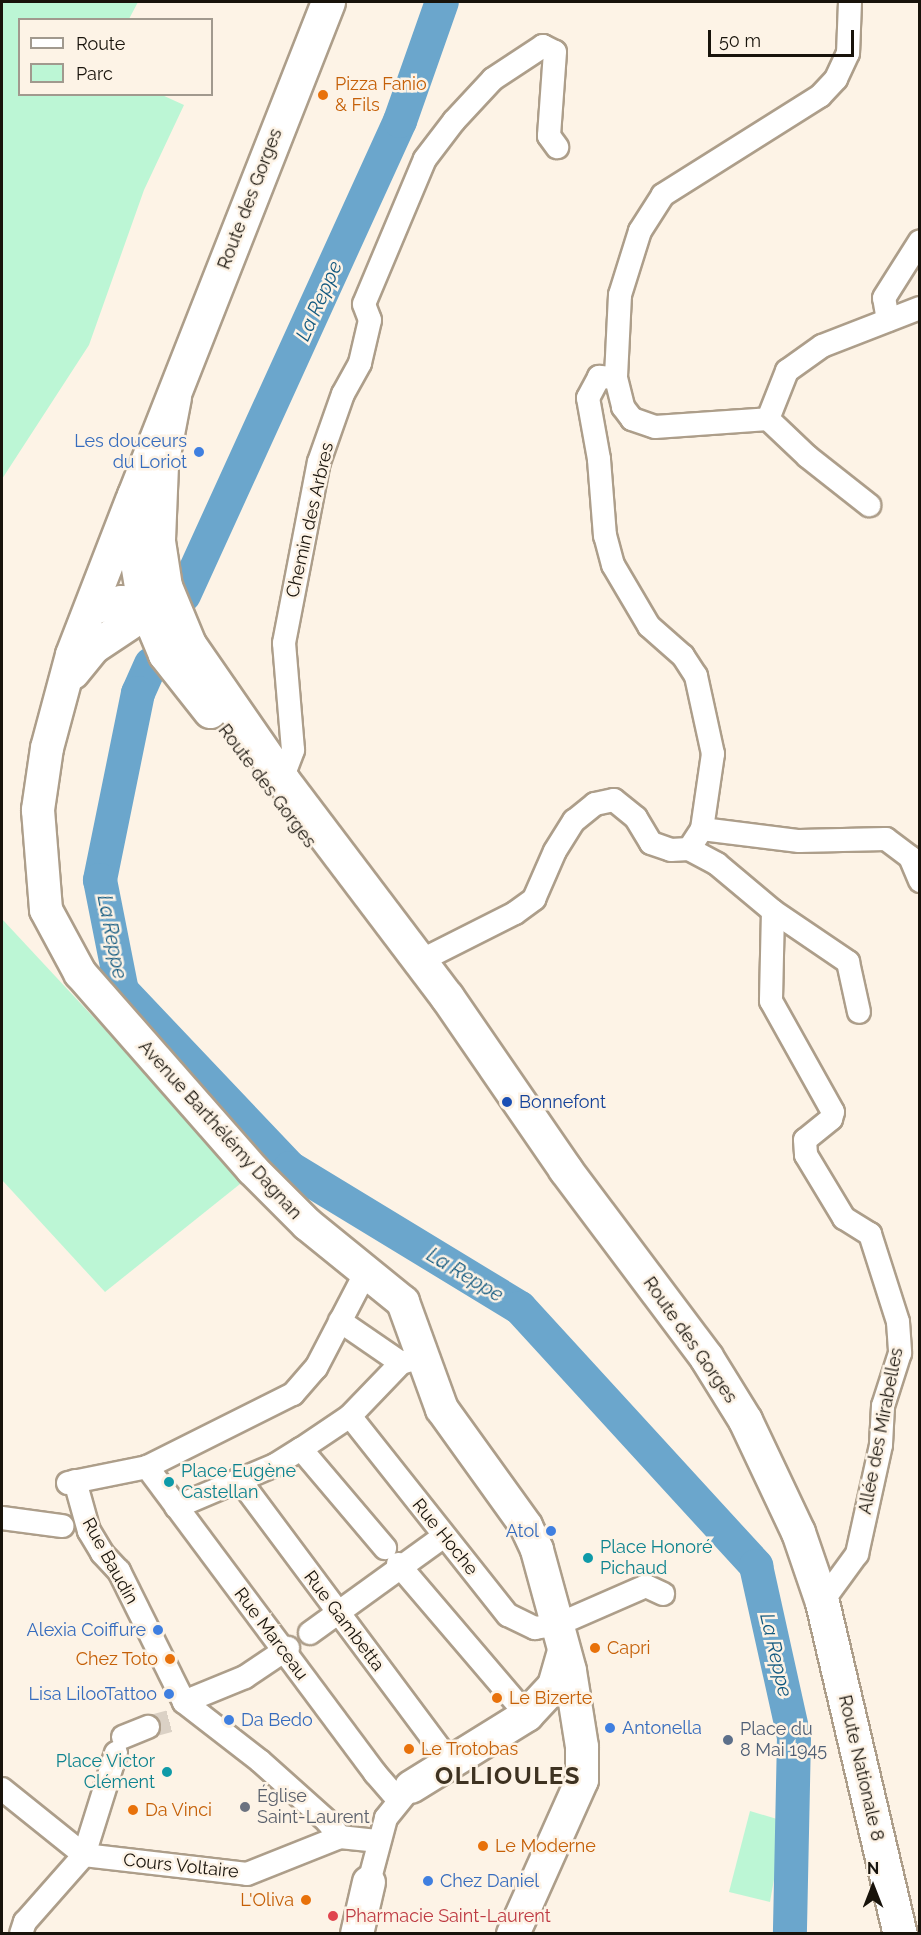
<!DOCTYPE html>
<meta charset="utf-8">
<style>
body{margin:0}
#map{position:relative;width:921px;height:1935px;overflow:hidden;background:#fdf3e6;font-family:Raleway,sans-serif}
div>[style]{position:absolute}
.green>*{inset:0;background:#bcf6d5}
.river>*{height:34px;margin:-17px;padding:0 17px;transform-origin:17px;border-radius:17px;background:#6ba6cc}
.street-tunnel>*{height:22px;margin-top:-11px;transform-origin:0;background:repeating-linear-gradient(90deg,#dbd1c5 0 22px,transparent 0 33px)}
.roads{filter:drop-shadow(2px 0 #ad9e8a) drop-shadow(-2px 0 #ad9e8a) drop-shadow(0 2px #ad9e8a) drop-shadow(0 -2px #ad9e8a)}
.street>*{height:22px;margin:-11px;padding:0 11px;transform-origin:11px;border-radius:11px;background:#fff}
.secondary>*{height:32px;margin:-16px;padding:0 16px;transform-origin:16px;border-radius:16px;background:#fff}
.primary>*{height:33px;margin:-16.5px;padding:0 16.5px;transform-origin:16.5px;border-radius:16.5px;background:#fff}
.dots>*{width:16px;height:16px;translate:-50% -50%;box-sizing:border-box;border:3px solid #fdf3e6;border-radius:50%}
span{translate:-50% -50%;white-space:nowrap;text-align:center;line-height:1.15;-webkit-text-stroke:5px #fdf3e6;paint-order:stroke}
.food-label{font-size:18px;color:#c56008}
.left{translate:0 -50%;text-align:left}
.right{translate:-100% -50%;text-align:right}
.street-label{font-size:18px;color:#18130b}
.shop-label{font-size:18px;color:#366cbe}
.transit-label{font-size:18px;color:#164399}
.culture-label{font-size:18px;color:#0d838f}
.service-label{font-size:18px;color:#4e5e75}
.worship-label{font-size:18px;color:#5b616d}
.health-label{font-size:18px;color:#be3a42}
.water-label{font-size:20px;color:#135a80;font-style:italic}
.district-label{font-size:24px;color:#3e3221;font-weight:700;letter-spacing:1.5px}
.frame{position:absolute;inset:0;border:3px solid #18130b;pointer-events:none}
.legend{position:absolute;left:18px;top:18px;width:195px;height:78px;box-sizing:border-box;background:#fdf3e6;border:2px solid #a1998e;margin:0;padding:8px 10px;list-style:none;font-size:18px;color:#18130b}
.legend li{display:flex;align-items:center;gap:12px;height:30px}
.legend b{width:30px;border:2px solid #a1998e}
.north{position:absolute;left:843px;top:1857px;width:60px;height:60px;-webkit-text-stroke:4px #fdf3e6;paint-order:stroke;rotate:0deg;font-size:16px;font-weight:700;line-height:24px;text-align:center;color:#18130b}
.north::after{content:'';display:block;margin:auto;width:21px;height:27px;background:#18130b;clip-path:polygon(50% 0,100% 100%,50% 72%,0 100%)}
.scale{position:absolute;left:708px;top:30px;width:146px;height:27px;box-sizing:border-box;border:3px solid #18130b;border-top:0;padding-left:8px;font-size:18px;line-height:21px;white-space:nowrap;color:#18130b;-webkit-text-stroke:4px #fdf3e6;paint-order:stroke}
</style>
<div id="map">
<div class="green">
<i style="clip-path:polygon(2px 2px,138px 2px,129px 19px,20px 20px,20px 94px,162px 95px,184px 105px,144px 190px,89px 345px,2px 479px)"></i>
<i style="clip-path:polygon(2px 919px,245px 1180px,105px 1292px,2px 1180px)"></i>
<i style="clip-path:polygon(750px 1811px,777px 1819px,777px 1862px,770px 1902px,729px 1892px)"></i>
</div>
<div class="river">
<i style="left:184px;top:595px;width:521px;rotate:-65.5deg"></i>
<i style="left:400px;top:121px;width:126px;rotate:-70.6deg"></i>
<i style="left:151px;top:664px;width:32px;rotate:114deg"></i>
<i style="left:138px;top:693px;width:191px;rotate:101.5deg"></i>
<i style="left:100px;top:880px;width:113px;rotate:78.8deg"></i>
<i style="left:122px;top:991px;width:244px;rotate:46.5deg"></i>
<i style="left:290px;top:1168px;width:269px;rotate:31.3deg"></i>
<i style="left:520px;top:1308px;width:350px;rotate:47.5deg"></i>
<i style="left:756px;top:1566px;width:175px;rotate:77.5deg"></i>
<i style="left:794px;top:1737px;width:197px;rotate:91.2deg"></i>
</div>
<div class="street-tunnel">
<i style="left:148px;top:1727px;width:31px;rotate:-15deg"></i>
</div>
<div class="roads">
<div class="street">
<i style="left:850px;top:2px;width:51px;rotate:92.2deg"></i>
<i style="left:848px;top:53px;width:29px;rotate:115deg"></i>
<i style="left:836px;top:79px;width:23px;rotate:133deg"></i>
<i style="left:820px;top:96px;width:186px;rotate:147.8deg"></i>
<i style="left:663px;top:195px;width:43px;rotate:122.6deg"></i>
<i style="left:640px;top:231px;width:67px;rotate:107.4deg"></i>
<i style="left:620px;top:295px;width:83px;rotate:92.8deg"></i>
<i style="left:616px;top:378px;width:30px;rotate:76deg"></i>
<i style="left:623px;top:407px;width:15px;rotate:53deg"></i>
<i style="left:632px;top:419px;width:24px;rotate:19deg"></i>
<i style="left:655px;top:427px;width:113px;rotate:-4deg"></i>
<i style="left:768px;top:419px;width:52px;rotate:-68.4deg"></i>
<i style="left:787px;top:371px;width:43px;rotate:-35.5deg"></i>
<i style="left:822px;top:346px;width:105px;rotate:-21.2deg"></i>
<i style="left:888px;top:320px;width:22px;rotate:-100deg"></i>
<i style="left:884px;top:298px;width:67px;rotate:-57.7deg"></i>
<i style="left:768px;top:419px;width:55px;rotate:43.5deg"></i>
<i style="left:808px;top:457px;width:78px;rotate:38.2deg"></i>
<i style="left:282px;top:779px;width:31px;rotate:-69deg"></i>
<i style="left:293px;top:750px;width:107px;rotate:-94.8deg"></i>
<i style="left:284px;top:643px;width:184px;rotate:-79.1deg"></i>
<i style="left:319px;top:462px;width:72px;rotate:-70.6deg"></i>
<i style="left:343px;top:394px;width:35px;rotate:-61deg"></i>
<i style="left:360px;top:363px;width:44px;rotate:-76.9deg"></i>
<i style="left:370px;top:320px;width:17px;rotate:-111deg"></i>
<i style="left:364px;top:304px;width:157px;rotate:-67.2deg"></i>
<i style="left:425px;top:159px;width:48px;rotate:-52.7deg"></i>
<i style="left:454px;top:121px;width:57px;rotate:-47.1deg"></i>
<i style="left:493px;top:79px;width:60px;rotate:-33.4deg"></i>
<i style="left:543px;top:46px;width:13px;rotate:27deg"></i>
<i style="left:555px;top:52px;width:84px;rotate:94.1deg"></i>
<i style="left:549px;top:136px;width:14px;rotate:54deg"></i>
<i style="left:702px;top:829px;width:98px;rotate:7.1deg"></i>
<i style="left:799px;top:841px;width:87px;rotate:-1.3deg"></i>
<i style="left:886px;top:839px;width:30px;rotate:37deg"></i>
<i style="left:910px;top:857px;width:26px;rotate:67deg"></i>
<i style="left:689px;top:849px;width:32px;rotate:28deg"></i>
<i style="left:717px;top:864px;width:73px;rotate:40deg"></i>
<i style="left:773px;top:911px;width:91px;rotate:34.2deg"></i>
<i style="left:848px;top:962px;width:51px;rotate:77.6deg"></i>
<i style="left:773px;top:911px;width:90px;rotate:91.3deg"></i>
<i style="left:771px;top:1001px;width:127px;rotate:60.8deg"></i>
<i style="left:833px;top:1112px;width:7px;rotate:106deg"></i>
<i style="left:831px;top:1119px;width:33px;rotate:141deg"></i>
<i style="left:805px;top:1140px;width:15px;rotate:86deg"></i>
<i style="left:806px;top:1155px;width:74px;rotate:58.9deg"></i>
<i style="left:844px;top:1218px;width:31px;rotate:32deg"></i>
<i style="left:870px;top:1234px;width:92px;rotate:72.3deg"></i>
<i style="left:898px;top:1322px;width:31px;rotate:86deg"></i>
<i style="left:900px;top:1353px;width:56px;rotate:107.8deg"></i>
<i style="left:883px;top:1406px;width:39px;rotate:93deg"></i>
<i style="left:881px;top:1445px;width:112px;rotate:102.4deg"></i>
<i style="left:857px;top:1554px;width:59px;rotate:126.1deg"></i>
<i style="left:420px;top:961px;width:106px;rotate:-26.8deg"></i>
<i style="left:515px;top:913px;width:24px;rotate:-36deg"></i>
<i style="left:534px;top:899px;width:52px;rotate:-66.4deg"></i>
<i style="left:555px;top:851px;width:36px;rotate:-58deg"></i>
<i style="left:574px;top:821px;width:27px;rotate:-39deg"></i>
<i style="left:595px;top:804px;width:19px;rotate:-12deg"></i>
<i style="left:614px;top:800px;width:28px;rotate:39deg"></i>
<i style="left:636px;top:818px;width:29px;rotate:59deg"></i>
<i style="left:651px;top:843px;width:21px;rotate:19deg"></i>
<i style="left:671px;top:850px;width:18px;rotate:-3deg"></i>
<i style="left:689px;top:849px;width:24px;rotate:-57deg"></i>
<i style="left:702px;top:829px;width:76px;rotate:-81.7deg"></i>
<i style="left:713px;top:754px;width:80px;rotate:-102.3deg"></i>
<i style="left:696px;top:676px;width:24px;rotate:-123deg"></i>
<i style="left:683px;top:656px;width:45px;rotate:-138.6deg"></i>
<i style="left:649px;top:626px;width:71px;rotate:-120.5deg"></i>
<i style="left:613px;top:565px;width:30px;rotate:-105deg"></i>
<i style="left:605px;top:536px;width:77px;rotate:-94.5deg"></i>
<i style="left:599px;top:459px;width:62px;rotate:-100.2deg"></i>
<i style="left:588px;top:398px;width:24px;rotate:-62deg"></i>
<i style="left:599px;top:377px;width:17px;rotate:3deg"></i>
<i style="left:340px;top:1321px;width:74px;rotate:34.5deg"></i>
<i style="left:350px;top:1416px;width:254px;rotate:51.6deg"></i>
<i style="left:508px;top:1615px;width:30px;rotate:26deg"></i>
<i style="left:535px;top:1628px;width:24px;rotate:-9deg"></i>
<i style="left:559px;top:1624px;width:95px;rotate:-23.6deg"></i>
<i style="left:646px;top:1586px;width:19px;rotate:25deg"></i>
<i style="left:301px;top:1449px;width:130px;rotate:49.7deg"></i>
<i style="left:147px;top:1467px;width:382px;rotate:53.3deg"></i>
<i style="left:375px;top:1773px;width:35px;rotate:49deg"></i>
<i style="left:239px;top:1479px;width:353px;rotate:53.3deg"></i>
<i style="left:75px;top:1481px;width:52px;rotate:74.4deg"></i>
<i style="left:89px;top:1531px;width:26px;rotate:59deg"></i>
<i style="left:102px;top:1553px;width:25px;rotate:47deg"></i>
<i style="left:119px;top:1571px;width:146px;rotate:63.6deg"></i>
<i style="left:184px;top:1702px;width:96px;rotate:37.8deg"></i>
<i style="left:260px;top:1761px;width:90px;rotate:41.8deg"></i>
<i style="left:327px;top:1821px;width:21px;rotate:51deg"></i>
<i style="left:68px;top:1483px;width:81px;rotate:-11.4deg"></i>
<i style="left:147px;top:1467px;width:163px;rotate:-26.6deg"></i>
<i style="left:293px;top:1394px;width:35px;rotate:-49deg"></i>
<i style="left:316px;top:1368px;width:110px;rotate:-62.5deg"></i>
<i style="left:176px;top:1507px;width:108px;rotate:-23deg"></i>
<i style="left:275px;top:1465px;width:31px;rotate:-32deg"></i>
<i style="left:301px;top:1449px;width:59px;rotate:-34deg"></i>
<i style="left:350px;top:1416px;width:74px;rotate:-46.1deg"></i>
<i style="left:401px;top:1363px;width:22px;rotate:-16deg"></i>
<i style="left:2px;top:1518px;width:61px;rotate:7.6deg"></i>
<i style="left:398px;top:1564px;width:199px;rotate:49.5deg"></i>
<i style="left:310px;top:1633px;width:165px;rotate:-35.9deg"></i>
<i style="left:184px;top:1702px;width:66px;rotate:-22.3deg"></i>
<i style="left:245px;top:1677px;width:52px;rotate:-34deg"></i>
<i style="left:123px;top:1737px;width:27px;rotate:-22deg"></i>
<i style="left:2px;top:1789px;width:105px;rotate:38.8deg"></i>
<i style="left:84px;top:1855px;width:164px;rotate:6.6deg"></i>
<i style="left:247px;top:1874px;width:100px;rotate:-21.7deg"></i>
<i style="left:340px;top:1837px;width:39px;rotate:6deg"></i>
<i style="left:369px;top:1882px;width:66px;rotate:-75.1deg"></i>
<i style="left:386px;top:1818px;width:38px;rotate:-51deg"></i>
<i style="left:21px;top:1934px;width:13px;rotate:-72deg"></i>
<i style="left:25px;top:1922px;width:89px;rotate:-48.6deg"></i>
<i style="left:84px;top:1855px;width:107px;rotate:-72.6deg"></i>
</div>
<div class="secondary">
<i style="left:132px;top:500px;width:166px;rotate:111.2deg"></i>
<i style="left:72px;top:655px;width:96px;rotate:105deg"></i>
<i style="left:47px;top:748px;width:63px;rotate:98.3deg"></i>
<i style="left:38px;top:810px;width:100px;rotate:85.4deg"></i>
<i style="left:46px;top:910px;width:72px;rotate:61.6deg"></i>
<i style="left:80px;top:973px;width:261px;rotate:48.7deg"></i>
<i style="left:252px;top:1169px;width:78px;rotate:45deg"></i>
<i style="left:307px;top:1224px;width:124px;rotate:39.1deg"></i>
<i style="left:403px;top:1302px;width:114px;rotate:70deg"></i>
<i style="left:442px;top:1409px;width:144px;rotate:54.3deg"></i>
<i style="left:526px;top:1526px;width:26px;rotate:65deg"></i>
<i style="left:537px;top:1550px;width:125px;rotate:74.7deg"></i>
<i style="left:570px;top:1671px;width:77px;rotate:81deg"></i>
<i style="left:582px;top:1747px;width:33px;rotate:90deg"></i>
<i style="left:582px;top:1780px;width:169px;rotate:114.1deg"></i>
<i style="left:91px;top:608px;width:31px;rotate:-11deg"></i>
<i style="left:121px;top:602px;width:23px;rotate:5deg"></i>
<i style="left:144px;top:604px;width:8px;rotate:14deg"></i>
<i style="left:152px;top:606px;width:18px;rotate:47deg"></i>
<i style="left:73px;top:673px;width:32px;rotate:-51deg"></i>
<i style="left:93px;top:648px;width:65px;rotate:-33.7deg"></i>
<i style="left:147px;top:612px;width:21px;rotate:-55deg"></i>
<i style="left:411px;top:1787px;width:137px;rotate:-31.8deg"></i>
<i style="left:527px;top:1715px;width:40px;rotate:-47deg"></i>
<i style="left:554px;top:1686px;width:36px;rotate:-74deg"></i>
<i style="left:357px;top:1934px;width:53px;rotate:-77deg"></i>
</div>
<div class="primary">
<i style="left:174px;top:397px;width:69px;rotate:100.8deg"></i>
<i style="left:161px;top:465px;width:76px;rotate:92.3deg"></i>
<i style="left:158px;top:541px;width:46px;rotate:81.2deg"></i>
<i style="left:165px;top:586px;width:63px;rotate:67.5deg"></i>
<i style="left:189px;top:644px;width:164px;rotate:55.4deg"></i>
<i style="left:282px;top:779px;width:273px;rotate:52.9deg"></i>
<i style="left:447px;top:997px;width:209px;rotate:55.5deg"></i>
<i style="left:565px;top:1169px;width:235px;rotate:53.1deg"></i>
<i style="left:706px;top:1357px;width:74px;rotate:58.2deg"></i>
<i style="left:745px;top:1420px;width:124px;rotate:64.7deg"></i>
<i style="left:798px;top:1532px;width:74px;rotate:71.1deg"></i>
<i style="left:822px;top:1602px;width:341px;rotate:76.8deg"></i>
<i style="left:210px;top:711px;width:73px;rotate:-128.3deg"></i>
<i style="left:165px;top:654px;width:54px;rotate:-112.8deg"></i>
<i style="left:144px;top:604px;width:73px;rotate:-99.5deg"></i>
<i style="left:132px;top:532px;width:37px;rotate:-87deg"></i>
<i style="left:134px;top:495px;width:530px;rotate:-68.52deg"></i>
</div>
</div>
<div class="dots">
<i style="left:323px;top:95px;background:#e8710a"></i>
<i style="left:199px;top:452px;background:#3f7fe0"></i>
<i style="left:507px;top:1102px;background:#1a4fb4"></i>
<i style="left:169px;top:1482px;background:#0f9aa8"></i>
<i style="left:551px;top:1531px;background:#3f7fe0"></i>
<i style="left:588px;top:1558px;background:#0f9aa8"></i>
<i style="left:158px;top:1630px;background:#3f7fe0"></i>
<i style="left:595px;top:1648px;background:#e8710a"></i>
<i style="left:170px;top:1659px;background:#e8710a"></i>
<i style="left:169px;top:1694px;background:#3f7fe0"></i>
<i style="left:497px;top:1698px;background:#e8710a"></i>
<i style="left:229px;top:1720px;background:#3f7fe0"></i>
<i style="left:610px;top:1728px;background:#3f7fe0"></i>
<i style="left:728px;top:1740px;background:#5c6f8a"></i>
<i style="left:409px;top:1749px;background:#e8710a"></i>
<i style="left:167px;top:1772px;background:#0f9aa8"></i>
<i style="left:245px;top:1807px;background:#6b7280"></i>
<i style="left:133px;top:1810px;background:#e8710a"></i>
<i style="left:483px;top:1846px;background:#e8710a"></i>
<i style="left:428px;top:1881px;background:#3f7fe0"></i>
<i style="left:306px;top:1900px;background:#e8710a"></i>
<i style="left:333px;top:1916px;background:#e0444e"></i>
</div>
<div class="food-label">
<span class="left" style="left:335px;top:95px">Pizza Fanio<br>&amp; Fils</span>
<span class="left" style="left:607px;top:1648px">Capri</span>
<span class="right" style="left:158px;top:1659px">Chez Toto</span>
<span class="left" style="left:509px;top:1698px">Le Bizerte</span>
<span class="left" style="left:421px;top:1749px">Le Trotobas</span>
<span class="left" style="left:145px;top:1810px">Da Vinci</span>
<span class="left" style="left:495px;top:1846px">Le Moderne</span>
<span class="right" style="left:294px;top:1900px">L'Oliva</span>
</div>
<div class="street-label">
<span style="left:250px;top:199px;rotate:-69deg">Route des Gorges</span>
<span style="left:310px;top:520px;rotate:-77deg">Chemin des Arbres</span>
<span style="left:267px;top:786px;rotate:53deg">Route des Gorges</span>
<span style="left:220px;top:1130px;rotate:48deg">Avenue Barthélémy Dagnan</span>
<span style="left:690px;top:1340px;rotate:55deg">Route des Gorges</span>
<span style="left:881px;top:1431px;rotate:-79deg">Allée des Mirabelles</span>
<span style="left:445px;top:1537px;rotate:51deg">Rue Hoche</span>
<span style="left:110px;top:1561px;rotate:61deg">Rue Baudin</span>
<span style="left:344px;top:1621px;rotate:53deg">Rue Gambetta</span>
<span style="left:271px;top:1634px;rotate:53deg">Rue Marceau</span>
<span style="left:861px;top:1768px;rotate:77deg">Route Nationale 8</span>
<span style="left:181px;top:1866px;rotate:6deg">Cours Voltaire</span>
</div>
<div class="shop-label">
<span class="right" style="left:187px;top:452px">Les douceurs<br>du Loriot</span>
<span class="right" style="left:539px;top:1531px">Atol</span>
<span class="right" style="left:146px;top:1630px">Alexia Coiffure</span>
<span class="right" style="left:157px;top:1694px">Lisa LilooTattoo</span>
<span class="left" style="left:241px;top:1720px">Da Bedo</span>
<span class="left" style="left:622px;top:1728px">Antonella</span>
<span class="left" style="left:440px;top:1881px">Chez Daniel</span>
</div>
<div class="transit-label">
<span class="left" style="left:519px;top:1102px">Bonnefont</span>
</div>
<div class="culture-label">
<span class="left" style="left:181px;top:1482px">Place Eugène<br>Castellan</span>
<span class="left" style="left:600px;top:1558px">Place Honoré<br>Pichaud</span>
<span class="right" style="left:155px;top:1772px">Place Victor<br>Clément</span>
</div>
<div class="service-label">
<span class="left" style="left:740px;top:1740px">Place du<br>8 Mai 1945</span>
</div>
<div class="worship-label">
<span class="left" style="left:257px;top:1807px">Église<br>Saint-Laurent</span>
</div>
<div class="health-label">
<span class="left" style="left:345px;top:1916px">Pharmacie Saint-Laurent</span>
</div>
<div class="water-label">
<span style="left:319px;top:301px;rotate:-66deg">La Reppe</span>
<span style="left:112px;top:937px;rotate:79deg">La Reppe</span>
<span style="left:465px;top:1275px;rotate:31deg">La Reppe</span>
<span style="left:776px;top:1655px;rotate:77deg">La Reppe</span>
</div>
<div class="district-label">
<span style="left:508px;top:1776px">OLLIOULES</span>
</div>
<div class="frame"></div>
<ul class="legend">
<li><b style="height:8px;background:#fff"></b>Route</li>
<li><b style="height:16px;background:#bcf6d5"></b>Parc</li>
</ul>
<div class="north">N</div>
<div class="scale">50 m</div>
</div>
